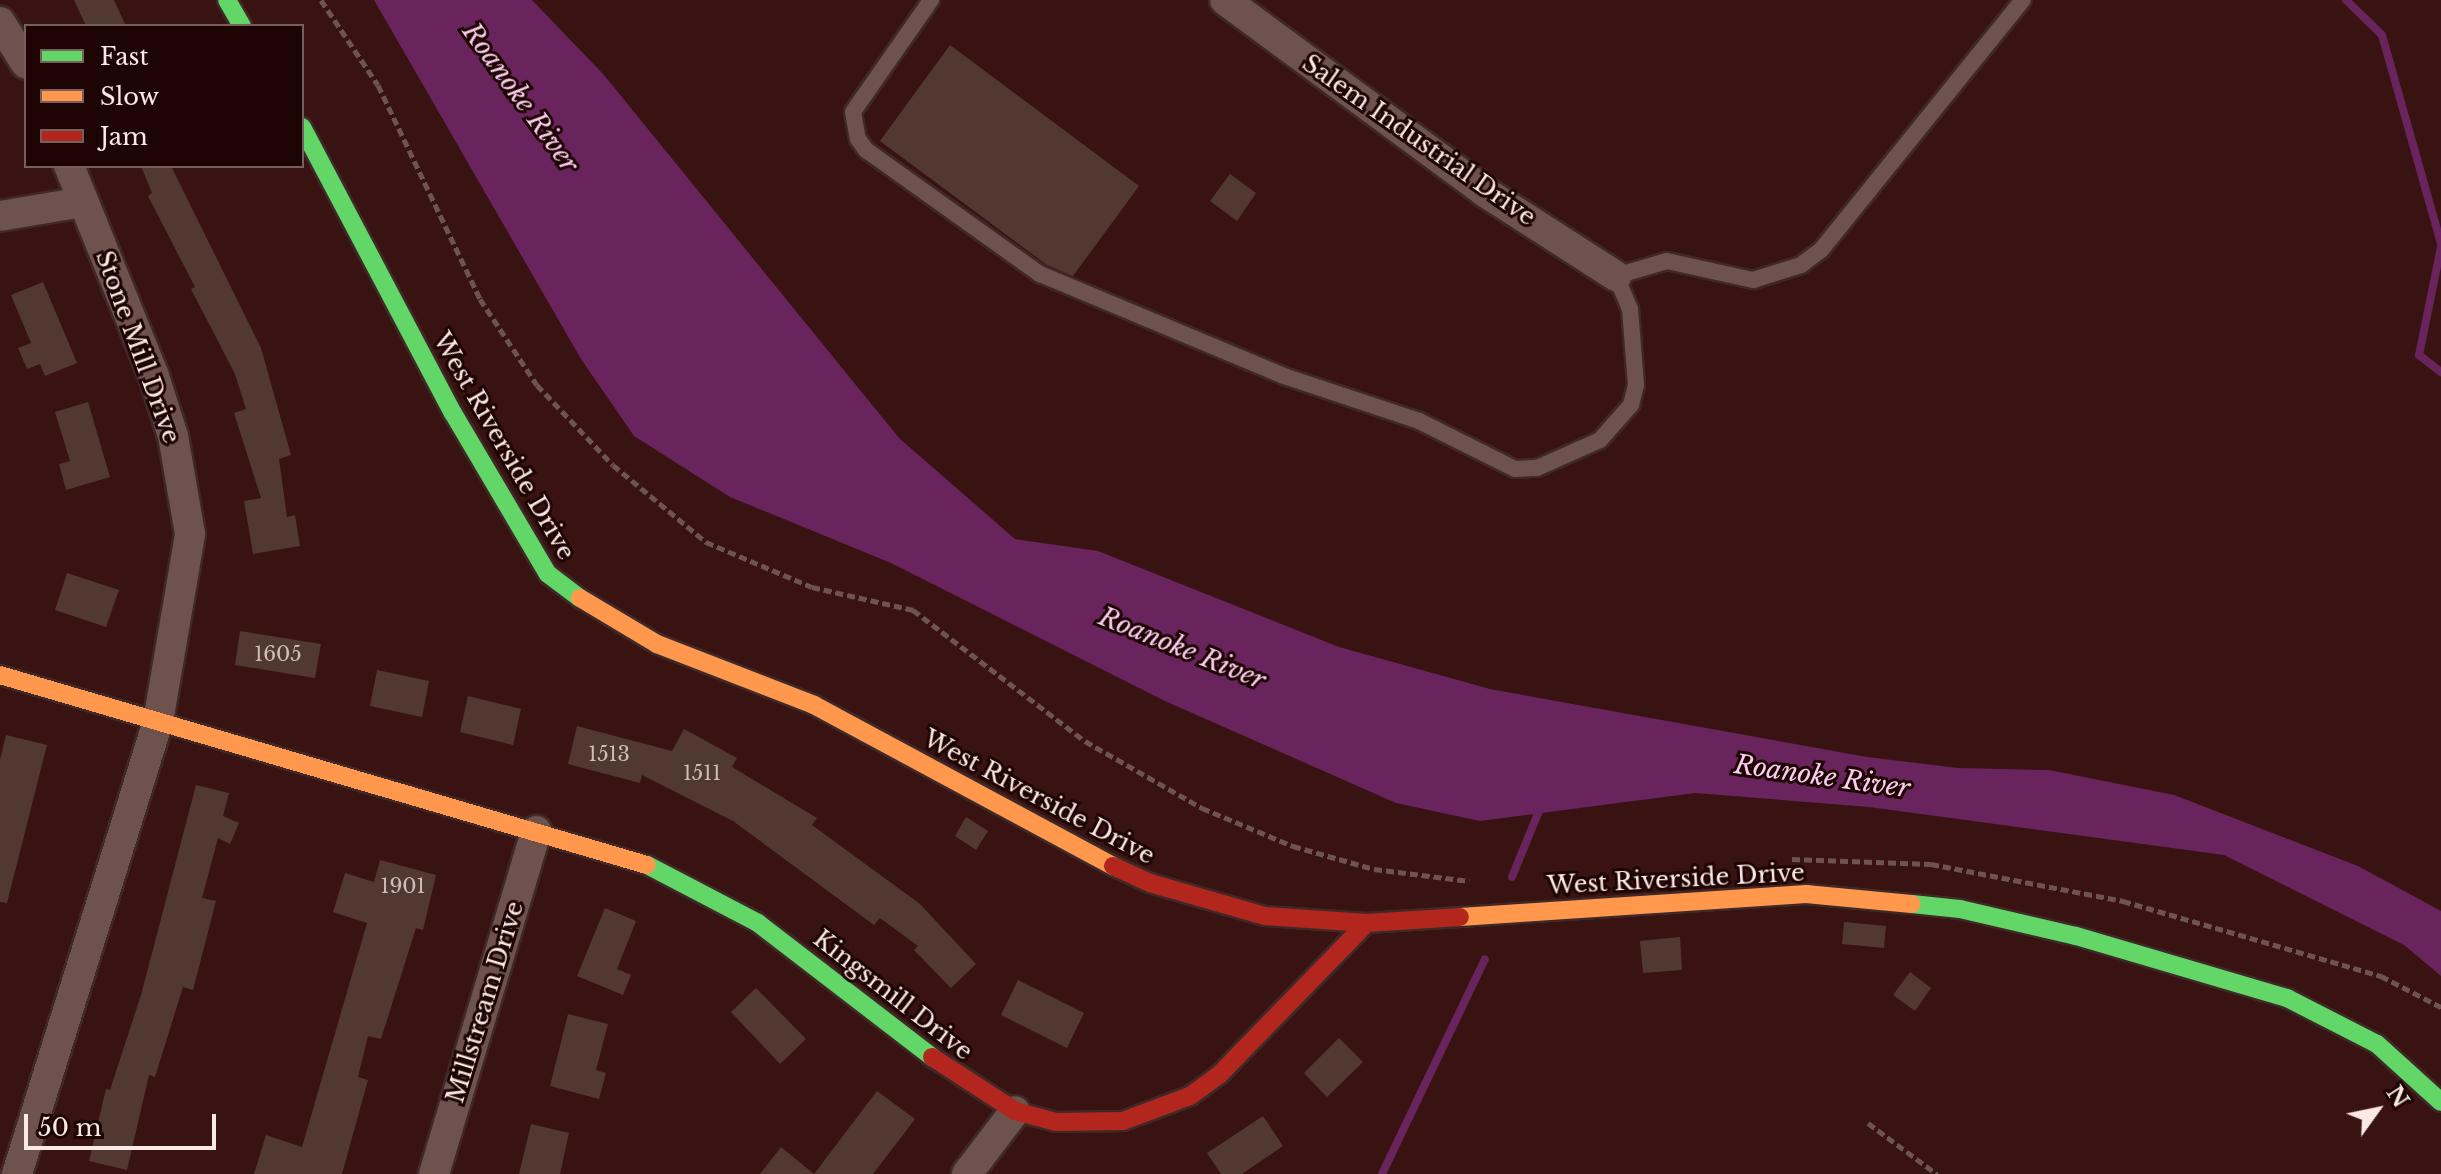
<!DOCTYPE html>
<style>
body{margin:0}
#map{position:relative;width:2441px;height:1174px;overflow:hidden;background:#381311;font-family:"Libre Baskerville",serif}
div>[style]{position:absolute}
.water>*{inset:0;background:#69245e}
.stream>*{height:8px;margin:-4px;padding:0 4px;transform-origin:4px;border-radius:4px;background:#69245e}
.building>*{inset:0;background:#513932}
.path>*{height:5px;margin-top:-2.5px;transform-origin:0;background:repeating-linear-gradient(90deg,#6e5451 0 8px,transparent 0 12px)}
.roads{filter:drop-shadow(2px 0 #3f2928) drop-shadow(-2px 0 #3f2928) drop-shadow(0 2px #3f2928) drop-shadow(0 -2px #3f2928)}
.lane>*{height:16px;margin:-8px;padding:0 8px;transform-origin:8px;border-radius:8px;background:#6e524d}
.street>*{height:30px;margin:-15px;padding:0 15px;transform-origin:15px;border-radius:15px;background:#6e524d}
.fast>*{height:18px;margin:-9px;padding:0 9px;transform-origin:9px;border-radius:9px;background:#63d668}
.slow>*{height:18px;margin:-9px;padding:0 9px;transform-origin:9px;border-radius:9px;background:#ff974d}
.jam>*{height:18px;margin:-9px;padding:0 9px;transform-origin:9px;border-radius:9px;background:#b3261e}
span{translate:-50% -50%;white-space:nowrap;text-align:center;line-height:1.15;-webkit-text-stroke:6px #1e0402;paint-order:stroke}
.number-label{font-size:20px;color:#d0bdb8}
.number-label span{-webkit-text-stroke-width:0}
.street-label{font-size:24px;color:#fbe9e5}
.water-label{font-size:26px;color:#f8cef0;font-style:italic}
.legend{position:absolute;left:24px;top:24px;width:280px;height:144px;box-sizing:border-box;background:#1e0402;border:2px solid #76605d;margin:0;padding:10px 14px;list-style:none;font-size:24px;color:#fbe9e5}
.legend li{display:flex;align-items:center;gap:16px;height:40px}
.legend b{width:40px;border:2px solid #76605d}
.north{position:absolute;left:2337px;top:1070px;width:80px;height:80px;-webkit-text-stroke:6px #1e0402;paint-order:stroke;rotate:57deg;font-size:22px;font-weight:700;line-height:32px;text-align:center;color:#fbe9e5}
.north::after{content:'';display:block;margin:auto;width:28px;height:36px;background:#fbe9e5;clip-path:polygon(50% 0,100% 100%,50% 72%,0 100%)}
.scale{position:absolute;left:24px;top:1114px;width:192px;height:36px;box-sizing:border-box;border:4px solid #fbe9e5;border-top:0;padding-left:10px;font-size:24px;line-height:28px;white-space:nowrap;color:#fbe9e5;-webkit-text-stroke:6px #1e0402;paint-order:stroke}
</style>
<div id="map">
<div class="water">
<i style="clip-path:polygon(374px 0,532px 0,604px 75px,899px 438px,1015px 539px,1098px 551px,1339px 647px,1490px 689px,1867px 757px,1958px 768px,2049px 770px,2174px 795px,2358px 866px,2441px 911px,2441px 976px,2404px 945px,2224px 855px,1869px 807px,1695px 793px,1480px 821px,1396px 803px,1165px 701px,891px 563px,730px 497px,634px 436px,581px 359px)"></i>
</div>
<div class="stream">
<i style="left:2346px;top:0;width:50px;rotate:44.2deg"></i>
<i style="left:2382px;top:35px;width:217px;rotate:74.2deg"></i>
<i style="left:2441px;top:247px;width:110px;rotate:101.5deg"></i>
<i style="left:2419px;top:355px;width:28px;rotate:38deg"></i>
<i style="left:1512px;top:877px;width:71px;rotate:-67.8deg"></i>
<i style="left:1539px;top:811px;width:8px;rotate:-113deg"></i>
<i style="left:1382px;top:1174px;width:238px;rotate:-64.4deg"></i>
</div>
<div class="building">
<i style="clip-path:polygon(74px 0,114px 0,126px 26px,86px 26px)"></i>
<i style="clip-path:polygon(950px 45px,1139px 186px,1073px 276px,1047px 265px,880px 141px)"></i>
<i style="clip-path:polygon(141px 166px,171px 166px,261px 348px,291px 455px,279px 459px,287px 517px,295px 515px,300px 546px,253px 554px,244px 501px,261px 498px,234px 413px,246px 409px,235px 374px,191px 289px,195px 287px,148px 196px,152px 193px)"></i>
<i style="clip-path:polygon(1230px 174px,1256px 193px,1237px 221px,1210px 201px)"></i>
<i style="clip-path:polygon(43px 282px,77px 363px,45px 376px,40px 364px,27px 369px,18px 348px,31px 343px,11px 295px)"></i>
<i style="clip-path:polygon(88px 402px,110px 477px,66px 490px,59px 464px,70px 461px,55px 412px)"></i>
<i style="clip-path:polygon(67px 573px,119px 590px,106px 627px,55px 610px)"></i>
<i style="clip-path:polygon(240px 631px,321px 644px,315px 678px,235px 665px)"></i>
<i style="clip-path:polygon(377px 670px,429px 681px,422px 717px,370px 706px)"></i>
<i style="clip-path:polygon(468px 696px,521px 709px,513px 745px,460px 732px)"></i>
<i style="clip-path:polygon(577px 726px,672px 751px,684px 729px,737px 758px,732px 767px,817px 818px,812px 825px,920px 904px,976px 964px,951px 988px,914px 950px,918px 946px,880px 918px,874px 925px,733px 821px,642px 775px,640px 783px,568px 764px)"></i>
<i style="clip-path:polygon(6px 735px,47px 745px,7px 903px,0 902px,0 760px)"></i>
<i style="clip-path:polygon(196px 785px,229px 793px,223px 816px,239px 823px,230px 844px,218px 838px,202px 898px,216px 901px,193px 990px,183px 987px,155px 1077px,149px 1075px,127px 1170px,89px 1161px,106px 1089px,110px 1090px,141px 995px)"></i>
<i style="clip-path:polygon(966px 817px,988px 831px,976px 850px,955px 836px)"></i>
<i style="clip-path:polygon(380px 860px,436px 875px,423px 930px,416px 928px,381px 1039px,368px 1036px,358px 1077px,368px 1080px,342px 1174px,254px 1174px,266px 1135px,302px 1147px,367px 923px,333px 912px,345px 873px,374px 882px)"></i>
<i style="clip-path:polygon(605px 908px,636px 921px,617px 969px,631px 975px,623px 995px,577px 976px)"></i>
<i style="clip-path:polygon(1844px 922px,1886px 926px,1884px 948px,1842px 944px)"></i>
<i style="clip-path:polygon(1680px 937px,1682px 970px,1643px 973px,1640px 941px)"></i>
<i style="clip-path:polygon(1910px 972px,1931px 988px,1915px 1011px,1893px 995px)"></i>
<i style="clip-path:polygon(1018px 980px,1084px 1013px,1067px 1048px,1001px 1015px)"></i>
<i style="clip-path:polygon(756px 988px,806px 1039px,780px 1064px,731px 1012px)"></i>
<i style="clip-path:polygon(568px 1014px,608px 1024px,596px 1070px,606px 1073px,599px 1099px,550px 1086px)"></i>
<i style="clip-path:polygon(1339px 1038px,1363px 1062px,1327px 1097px,1304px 1073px)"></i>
<i style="clip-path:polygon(877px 1091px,915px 1119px,873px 1174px,760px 1174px,781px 1147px,814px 1174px)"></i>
<i style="clip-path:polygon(1263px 1116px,1283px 1146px,1242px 1174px,1221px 1174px,1207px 1153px)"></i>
<i style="clip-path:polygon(531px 1124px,569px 1133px,560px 1174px,519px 1174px)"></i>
</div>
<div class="path">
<i style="left:321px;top:0;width:102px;rotate:56.2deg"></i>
<i style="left:378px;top:85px;width:237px;rotate:64.5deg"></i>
<i style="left:480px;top:299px;width:103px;rotate:56.5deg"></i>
<i style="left:537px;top:385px;width:110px;rotate:46.5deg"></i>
<i style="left:613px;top:465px;width:121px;rotate:39.6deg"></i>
<i style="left:706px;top:542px;width:115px;rotate:23deg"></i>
<i style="left:812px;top:587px;width:104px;rotate:12.8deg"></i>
<i style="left:913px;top:610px;width:216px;rotate:37.3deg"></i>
<i style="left:1085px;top:741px;width:135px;rotate:29.8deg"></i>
<i style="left:1202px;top:808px;width:99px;rotate:22.7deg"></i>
<i style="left:1293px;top:846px;width:84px;rotate:15.9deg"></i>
<i style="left:1374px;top:869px;width:96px;rotate:7.2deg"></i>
<i style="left:1792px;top:859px;width:139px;rotate:2.1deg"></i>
<i style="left:1931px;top:864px;width:196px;rotate:10.9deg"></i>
<i style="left:2123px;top:901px;width:269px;rotate:16.2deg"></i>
<i style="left:2381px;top:976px;width:68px;rotate:27.3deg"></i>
<i style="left:1868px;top:1123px;width:86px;rotate:36.5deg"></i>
</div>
<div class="roads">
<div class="lane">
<i style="left:931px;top:0;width:136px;rotate:124.9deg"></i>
<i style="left:853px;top:112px;width:27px;rotate:80deg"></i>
<i style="left:858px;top:139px;width:14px;rotate:54deg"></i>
<i style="left:866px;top:150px;width:214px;rotate:35.5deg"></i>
<i style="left:1040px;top:274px;width:264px;rotate:22.7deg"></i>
<i style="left:1284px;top:376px;width:142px;rotate:18.4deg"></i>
<i style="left:1419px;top:421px;width:107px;rotate:26.6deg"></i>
<i style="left:1515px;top:469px;width:22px;rotate:-3deg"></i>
<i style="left:1537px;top:468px;width:69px;rotate:-24deg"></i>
<i style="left:1600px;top:440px;width:47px;rotate:-48.5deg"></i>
<i style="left:1631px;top:405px;width:21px;rotate:-76deg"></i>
<i style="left:1636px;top:385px;width:76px;rotate:-94.5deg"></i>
<i style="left:1630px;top:309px;width:36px;rotate:-113deg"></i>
<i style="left:1616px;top:276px;width:53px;rotate:-16.4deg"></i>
<i style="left:1667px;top:261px;width:88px;rotate:12.5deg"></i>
<i style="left:1753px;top:280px;width:50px;rotate:-17.4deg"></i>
<i style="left:1801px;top:265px;width:25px;rotate:-37deg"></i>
<i style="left:1821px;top:250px;width:321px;rotate:-51.1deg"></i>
</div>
<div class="street">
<i style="left:1225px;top:0;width:323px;rotate:36.4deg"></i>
<i style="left:1485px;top:192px;width:156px;rotate:32.7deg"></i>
<i style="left:0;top:22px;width:49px;rotate:58.2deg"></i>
<i style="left:0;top:216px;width:84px;rotate:-9.6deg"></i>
<i style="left:17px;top:1174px;width:473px;rotate:-72.7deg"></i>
<i style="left:158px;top:722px;width:191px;rotate:-80.3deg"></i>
<i style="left:190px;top:534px;width:99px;rotate:-99.8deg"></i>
<i style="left:173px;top:436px;width:63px;rotate:-107.6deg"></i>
<i style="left:154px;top:376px;width:227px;rotate:-112deg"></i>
<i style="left:434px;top:1174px;width:358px;rotate:-73.4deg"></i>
<i style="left:967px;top:1174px;width:79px;rotate:-52.7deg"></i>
</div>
<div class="fast">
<i style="left:227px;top:0;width:30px;rotate:60deg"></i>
<i style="left:302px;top:127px;width:323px;rotate:62.2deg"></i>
<i style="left:453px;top:413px;width:187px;rotate:59.5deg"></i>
<i style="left:548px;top:574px;width:40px;rotate:37deg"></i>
<i style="left:647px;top:865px;width:125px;rotate:27.6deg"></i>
<i style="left:758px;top:923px;width:220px;rotate:37.6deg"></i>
<i style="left:1912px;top:904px;width:48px;rotate:5.9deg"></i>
<i style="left:1960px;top:909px;width:119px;rotate:13.1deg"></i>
<i style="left:2076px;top:936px;width:220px;rotate:16.4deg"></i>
<i style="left:2287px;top:998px;width:101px;rotate:27.1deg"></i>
<i style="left:2377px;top:1044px;width:86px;rotate:42.2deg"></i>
</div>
<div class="slow">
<i style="left:580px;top:598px;width:90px;rotate:30.9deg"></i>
<i style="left:657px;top:644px;width:168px;rotate:21.2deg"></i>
<i style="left:814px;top:705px;width:340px;rotate:28.3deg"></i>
<i style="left:0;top:675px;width:674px;rotate:16.37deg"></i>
<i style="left:1460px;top:917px;width:347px;rotate:-3.8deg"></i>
<i style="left:1806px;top:894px;width:106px;rotate:5.4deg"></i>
</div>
<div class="jam">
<i style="left:1113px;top:866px;width:41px;rotate:24.7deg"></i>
<i style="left:1150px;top:883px;width:120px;rotate:16deg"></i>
<i style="left:1265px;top:916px;width:102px;rotate:3.9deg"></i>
<i style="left:1367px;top:923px;width:93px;rotate:-3.7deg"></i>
<i style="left:932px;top:1057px;width:99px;rotate:33deg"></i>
<i style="left:1015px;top:1111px;width:42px;rotate:15deg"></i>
<i style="left:1056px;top:1122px;width:67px;rotate:-0.9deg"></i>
<i style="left:1123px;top:1121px;width:72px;rotate:-20.5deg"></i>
<i style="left:1190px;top:1096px;width:36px;rotate:-36deg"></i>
<i style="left:1219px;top:1075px;width:212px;rotate:-45.8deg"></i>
</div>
</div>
<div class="number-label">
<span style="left:278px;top:654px">1605</span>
<span style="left:609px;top:754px">1513</span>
<span style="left:702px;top:773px">1511</span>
<span style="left:403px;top:886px">1901</span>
</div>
<div class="street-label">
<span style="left:1419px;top:140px;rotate:35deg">Salem Industrial Drive</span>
<span style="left:138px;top:347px;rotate:70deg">Stone Mill Drive</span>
<span style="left:504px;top:446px;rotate:60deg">West Riverside Drive</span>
<span style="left:1039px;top:797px;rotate:28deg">West Riverside Drive</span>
<span style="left:1676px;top:879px;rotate:-3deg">West Riverside Drive</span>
<span style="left:893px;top:995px;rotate:38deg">Kingsmill Drive</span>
<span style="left:485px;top:1002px;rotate:-73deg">Millstream Drive</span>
</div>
<div class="water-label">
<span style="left:520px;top:98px;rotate:54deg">Roanoke River</span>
<span style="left:1182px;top:649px;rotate:22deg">Roanoke River</span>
<span style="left:1822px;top:777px;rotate:8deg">Roanoke River</span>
</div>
<ul class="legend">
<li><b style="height:10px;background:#63d668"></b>Fast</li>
<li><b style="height:10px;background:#ff974d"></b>Slow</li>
<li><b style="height:10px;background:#b3261e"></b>Jam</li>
</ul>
<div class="north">N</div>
<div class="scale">50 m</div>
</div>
